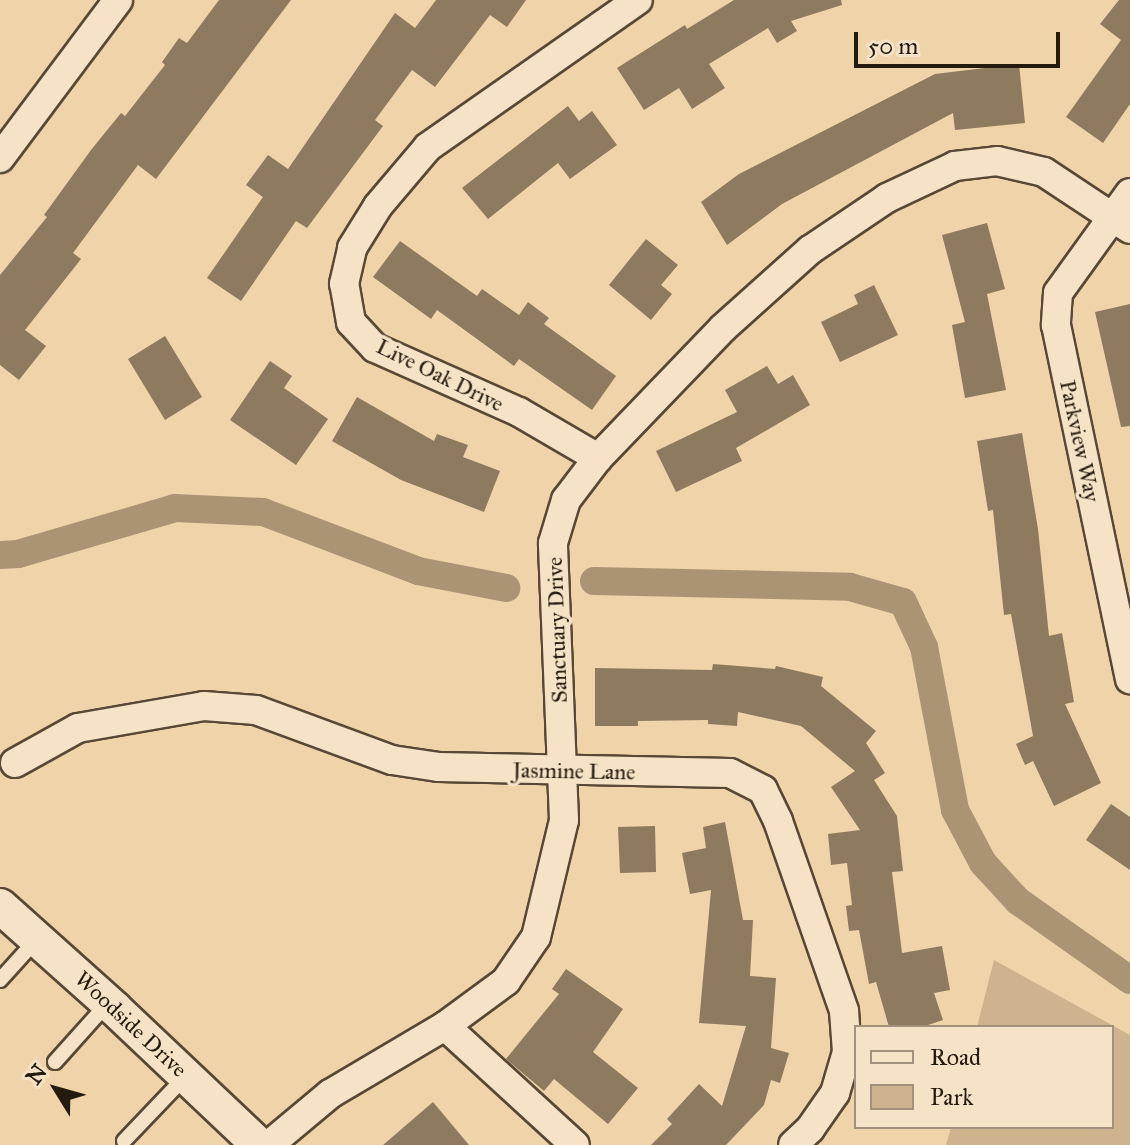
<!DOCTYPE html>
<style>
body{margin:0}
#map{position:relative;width:1130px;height:1145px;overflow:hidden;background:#efd3a9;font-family:"IM FELL Great Primer",serif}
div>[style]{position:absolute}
.green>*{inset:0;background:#cdb48f}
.canal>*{height:28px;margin:-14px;padding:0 14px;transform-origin:14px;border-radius:14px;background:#aa9474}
.building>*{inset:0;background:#8e7a5f}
.roads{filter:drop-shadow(2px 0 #584835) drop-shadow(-2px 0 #584835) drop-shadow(0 2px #584835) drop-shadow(0 -2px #584835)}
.service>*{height:14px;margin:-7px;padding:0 7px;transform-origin:7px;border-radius:7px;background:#f5e2c7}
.minor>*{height:28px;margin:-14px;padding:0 14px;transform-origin:14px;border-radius:14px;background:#f5e2c7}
.tertiary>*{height:34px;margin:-17px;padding:0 17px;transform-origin:17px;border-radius:17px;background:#f5e2c7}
span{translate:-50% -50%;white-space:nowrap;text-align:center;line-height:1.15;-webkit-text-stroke:7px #f5e2c7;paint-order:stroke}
.street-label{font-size:22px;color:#251a0e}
.legend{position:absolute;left:854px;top:1025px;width:260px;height:104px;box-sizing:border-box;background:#f5e2c7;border:2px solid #a2927d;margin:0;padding:10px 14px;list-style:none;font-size:24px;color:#251a0e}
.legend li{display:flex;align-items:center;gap:16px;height:40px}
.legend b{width:40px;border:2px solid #a2927d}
.north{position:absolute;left:16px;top:1049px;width:80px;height:80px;-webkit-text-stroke:6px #f5e2c7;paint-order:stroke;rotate:307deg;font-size:22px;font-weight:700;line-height:32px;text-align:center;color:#251a0e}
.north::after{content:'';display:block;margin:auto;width:28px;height:36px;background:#251a0e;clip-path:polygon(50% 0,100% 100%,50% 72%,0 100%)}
.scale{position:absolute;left:854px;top:32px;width:206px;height:36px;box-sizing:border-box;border:4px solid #251a0e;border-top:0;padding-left:10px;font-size:24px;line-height:28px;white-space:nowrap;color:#251a0e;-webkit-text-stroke:6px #f5e2c7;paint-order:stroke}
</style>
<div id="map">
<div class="green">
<i style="clip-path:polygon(994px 960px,1130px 1035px,1130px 1145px,946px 1145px,951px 1127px,1112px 1127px,1112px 1027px,977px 1027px)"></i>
</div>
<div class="canal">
<i style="left:0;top:555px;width:18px;rotate:-3deg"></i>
<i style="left:18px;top:554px;width:164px;rotate:-16.3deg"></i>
<i style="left:175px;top:508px;width:88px;rotate:2.6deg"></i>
<i style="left:263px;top:512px;width:166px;rotate:20.8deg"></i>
<i style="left:418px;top:571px;width:90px;rotate:10.9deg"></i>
<i style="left:594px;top:581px;width:256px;rotate:1.3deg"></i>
<i style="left:850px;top:587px;width:55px;rotate:15.8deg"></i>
<i style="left:903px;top:602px;width:50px;rotate:65deg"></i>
<i style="left:924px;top:647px;width:166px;rotate:79.2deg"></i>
<i style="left:955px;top:810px;width:60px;rotate:62.2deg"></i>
<i style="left:983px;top:863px;width:52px;rotate:47.4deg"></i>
<i style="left:1018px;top:901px;width:137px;rotate:35.2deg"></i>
</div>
<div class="building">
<i style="clip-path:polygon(219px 0,291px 0,156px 179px,138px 165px,73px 253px,81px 259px,25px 330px,46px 346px,19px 380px,0 365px,0 275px,47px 217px,44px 215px,91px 150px,121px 113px,125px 116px,165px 65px,162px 62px,179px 38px,187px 43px)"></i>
<i style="clip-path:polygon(436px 0,526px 0,507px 27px,490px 15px,435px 87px,412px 70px,375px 120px,383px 126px,307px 228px,296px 221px,241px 301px,207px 278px,263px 197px,246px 185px,268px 155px,288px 169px,395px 13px,415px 28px)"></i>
<i style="clip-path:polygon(734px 0,841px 0,842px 5px,791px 21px,797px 31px,777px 43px,768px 28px,709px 64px,725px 88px,692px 109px,679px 88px,644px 110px,617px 68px,685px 25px,687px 29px)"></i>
<i style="clip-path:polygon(1119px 0,1130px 0,1130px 104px,1103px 143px,1066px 117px,1121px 40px,1100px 24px)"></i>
<i style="clip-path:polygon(1019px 64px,1025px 123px,955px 130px,953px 113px,782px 204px,727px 245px,701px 202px,739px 174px,935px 74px)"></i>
<i style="clip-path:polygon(568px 106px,579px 121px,592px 111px,617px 145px,570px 179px,558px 163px,488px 219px,462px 188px)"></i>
<i style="clip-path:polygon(987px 223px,1005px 289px,987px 294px,1006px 390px,965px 398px,952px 325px,965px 322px,942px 235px)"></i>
<i style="clip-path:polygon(646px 239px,678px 265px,661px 285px,672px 294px,651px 320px,609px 285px)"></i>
<i style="clip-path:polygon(400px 241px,477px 296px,482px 289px,519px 315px,528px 302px,549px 318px,544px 324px,616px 376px,592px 410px,519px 359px,514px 366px,437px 310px,431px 319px,373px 277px)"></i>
<i style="clip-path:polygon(874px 285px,898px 335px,840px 362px,821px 322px,858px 304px,854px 295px)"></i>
<i style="clip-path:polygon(1130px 304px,1130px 426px,1121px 427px,1095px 312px)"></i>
<i style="clip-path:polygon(165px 336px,202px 397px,165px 420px,128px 359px)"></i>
<i style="clip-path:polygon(270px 361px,292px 376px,284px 388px,328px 419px,296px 465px,230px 420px)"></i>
<i style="clip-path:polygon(767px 366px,778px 384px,793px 375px,810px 405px,736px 448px,742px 461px,676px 492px,656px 451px,737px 412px,725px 390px)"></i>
<i style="clip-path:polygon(357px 397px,434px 441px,437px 434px,468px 445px,463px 457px,500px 471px,484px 512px,401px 480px,332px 441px)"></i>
<i style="clip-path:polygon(1022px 433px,1038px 529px,1049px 636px,1062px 633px,1074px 702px,1065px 704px,1101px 783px,1054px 806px,1033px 761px,1025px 765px,1016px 744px,1033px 736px,1011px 614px,1004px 615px,993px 510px,988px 511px,977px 441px)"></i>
<i style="clip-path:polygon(713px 664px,775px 669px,776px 666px,823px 677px,821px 686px,876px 731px,866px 743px,885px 773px,874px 780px,897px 816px,903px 871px,892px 872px,902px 953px,942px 946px,950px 990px,934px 993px,943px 1020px,922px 1027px,889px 1027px,876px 982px,869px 984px,859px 930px,849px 931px,846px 906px,852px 905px,847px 863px,831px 865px,828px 834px,860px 830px,831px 787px,855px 771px,801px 726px,738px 712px,737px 726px,708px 724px,708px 720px,638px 721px,638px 726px,595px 726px,595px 668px,712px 670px)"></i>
<i style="clip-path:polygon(1111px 804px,1130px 817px,1130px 870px,1086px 840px)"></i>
<i style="clip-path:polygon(725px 822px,743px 920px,753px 920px,750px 976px,776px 978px,771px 1048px,789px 1053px,780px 1083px,771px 1080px,764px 1105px,726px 1145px,651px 1145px,672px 1124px,667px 1119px,699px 1084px,722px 1106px,746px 1026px,699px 1023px,711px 890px,690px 894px,682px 853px,706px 848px,703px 827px)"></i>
<i style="clip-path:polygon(655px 826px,656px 872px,620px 873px,618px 827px)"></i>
<i style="clip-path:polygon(566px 969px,623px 1009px,593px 1052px,638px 1088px,608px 1124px,554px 1079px,544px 1091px,506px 1059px,559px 994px,552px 989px)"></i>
<i style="clip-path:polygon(433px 1102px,469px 1145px,383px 1145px)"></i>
</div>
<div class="roads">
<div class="service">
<i style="left:0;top:980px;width:55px;rotate:-47.9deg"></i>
<i style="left:55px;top:1062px;width:79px;rotate:-48.1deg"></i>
<i style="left:124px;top:1141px;width:90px;rotate:-46.4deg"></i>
</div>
<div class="minor">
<i style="left:0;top:158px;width:197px;rotate:-53.2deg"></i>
<i style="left:1130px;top:193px;width:123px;rotate:125.8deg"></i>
<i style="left:1058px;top:293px;width:32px;rotate:94deg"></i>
<i style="left:1056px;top:325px;width:362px;rotate:78.2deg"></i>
<i style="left:598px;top:458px;width:91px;rotate:-149.8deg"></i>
<i style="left:519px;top:412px;width:158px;rotate:-156deg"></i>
<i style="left:375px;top:348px;width:35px;rotate:-133deg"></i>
<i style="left:351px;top:322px;width:39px;rotate:-100deg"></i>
<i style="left:344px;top:284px;width:37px;rotate:-77deg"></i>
<i style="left:352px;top:248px;width:49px;rotate:-58.2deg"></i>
<i style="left:378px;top:206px;width:77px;rotate:-49.7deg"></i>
<i style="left:428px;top:147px;width:256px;rotate:-35deg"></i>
<i style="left:15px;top:763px;width:72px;rotate:-29.1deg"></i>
<i style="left:78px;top:728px;width:128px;rotate:-9.9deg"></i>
<i style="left:204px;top:706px;width:52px;rotate:4.4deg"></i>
<i style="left:256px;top:710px;width:145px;rotate:20.2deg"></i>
<i style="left:392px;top:760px;width:48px;rotate:8.5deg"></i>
<i style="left:439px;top:767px;width:291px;rotate:1.2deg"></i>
<i style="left:730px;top:773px;width:37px;rotate:27deg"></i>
<i style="left:763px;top:790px;width:34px;rotate:64deg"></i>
<i style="left:778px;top:821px;width:201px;rotate:70.8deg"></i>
<i style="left:844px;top:1011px;width:41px;rotate:85.8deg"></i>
<i style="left:847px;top:1052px;width:43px;rotate:106.3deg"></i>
<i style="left:835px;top:1093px;width:44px;rotate:124.8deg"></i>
<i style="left:810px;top:1129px;width:23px;rotate:137deg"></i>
<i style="left:445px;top:1026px;width:176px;rotate:42.5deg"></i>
<i style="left:269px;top:1145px;width:80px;rotate:-39.9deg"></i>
<i style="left:330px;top:1094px;width:134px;rotate:-30.6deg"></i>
<i style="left:445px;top:1026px;width:76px;rotate:-36.4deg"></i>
<i style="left:506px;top:981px;width:53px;rotate:-55.7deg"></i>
<i style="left:536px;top:937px;width:120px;rotate:-76.5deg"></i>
<i style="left:564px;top:820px;width:277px;rotate:-92.3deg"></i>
<i style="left:553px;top:543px;width:45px;rotate:-73.2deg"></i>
<i style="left:566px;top:500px;width:53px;rotate:-52.7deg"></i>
<i style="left:598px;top:458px;width:180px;rotate:-46.1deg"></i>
<i style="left:723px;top:328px;width:117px;rotate:-41.9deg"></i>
<i style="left:810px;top:250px;width:93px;rotate:-34deg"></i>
<i style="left:887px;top:198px;width:75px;rotate:-25.2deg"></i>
<i style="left:955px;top:166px;width:42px;rotate:-6.8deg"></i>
<i style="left:997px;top:161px;width:48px;rotate:13.2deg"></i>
<i style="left:1044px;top:172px;width:103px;rotate:33.5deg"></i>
</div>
<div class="tertiary">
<i style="left:0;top:906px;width:154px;rotate:41.8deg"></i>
<i style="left:115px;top:1009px;width:198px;rotate:43.4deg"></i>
</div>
</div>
<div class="street-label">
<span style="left:440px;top:375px;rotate:26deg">Live Oak Drive</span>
<span style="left:1080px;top:441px;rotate:78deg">Parkview Way</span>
<span style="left:557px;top:630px;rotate:-92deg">Sanctuary Drive</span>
<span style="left:574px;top:771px;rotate:1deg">Jasmine Lane</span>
<span style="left:131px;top:1024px;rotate:43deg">Woodside Drive</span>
</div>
<ul class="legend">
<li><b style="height:10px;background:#f5e2c7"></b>Road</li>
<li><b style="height:22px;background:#cdb48f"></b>Park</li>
</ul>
<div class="north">N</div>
<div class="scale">50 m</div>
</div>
